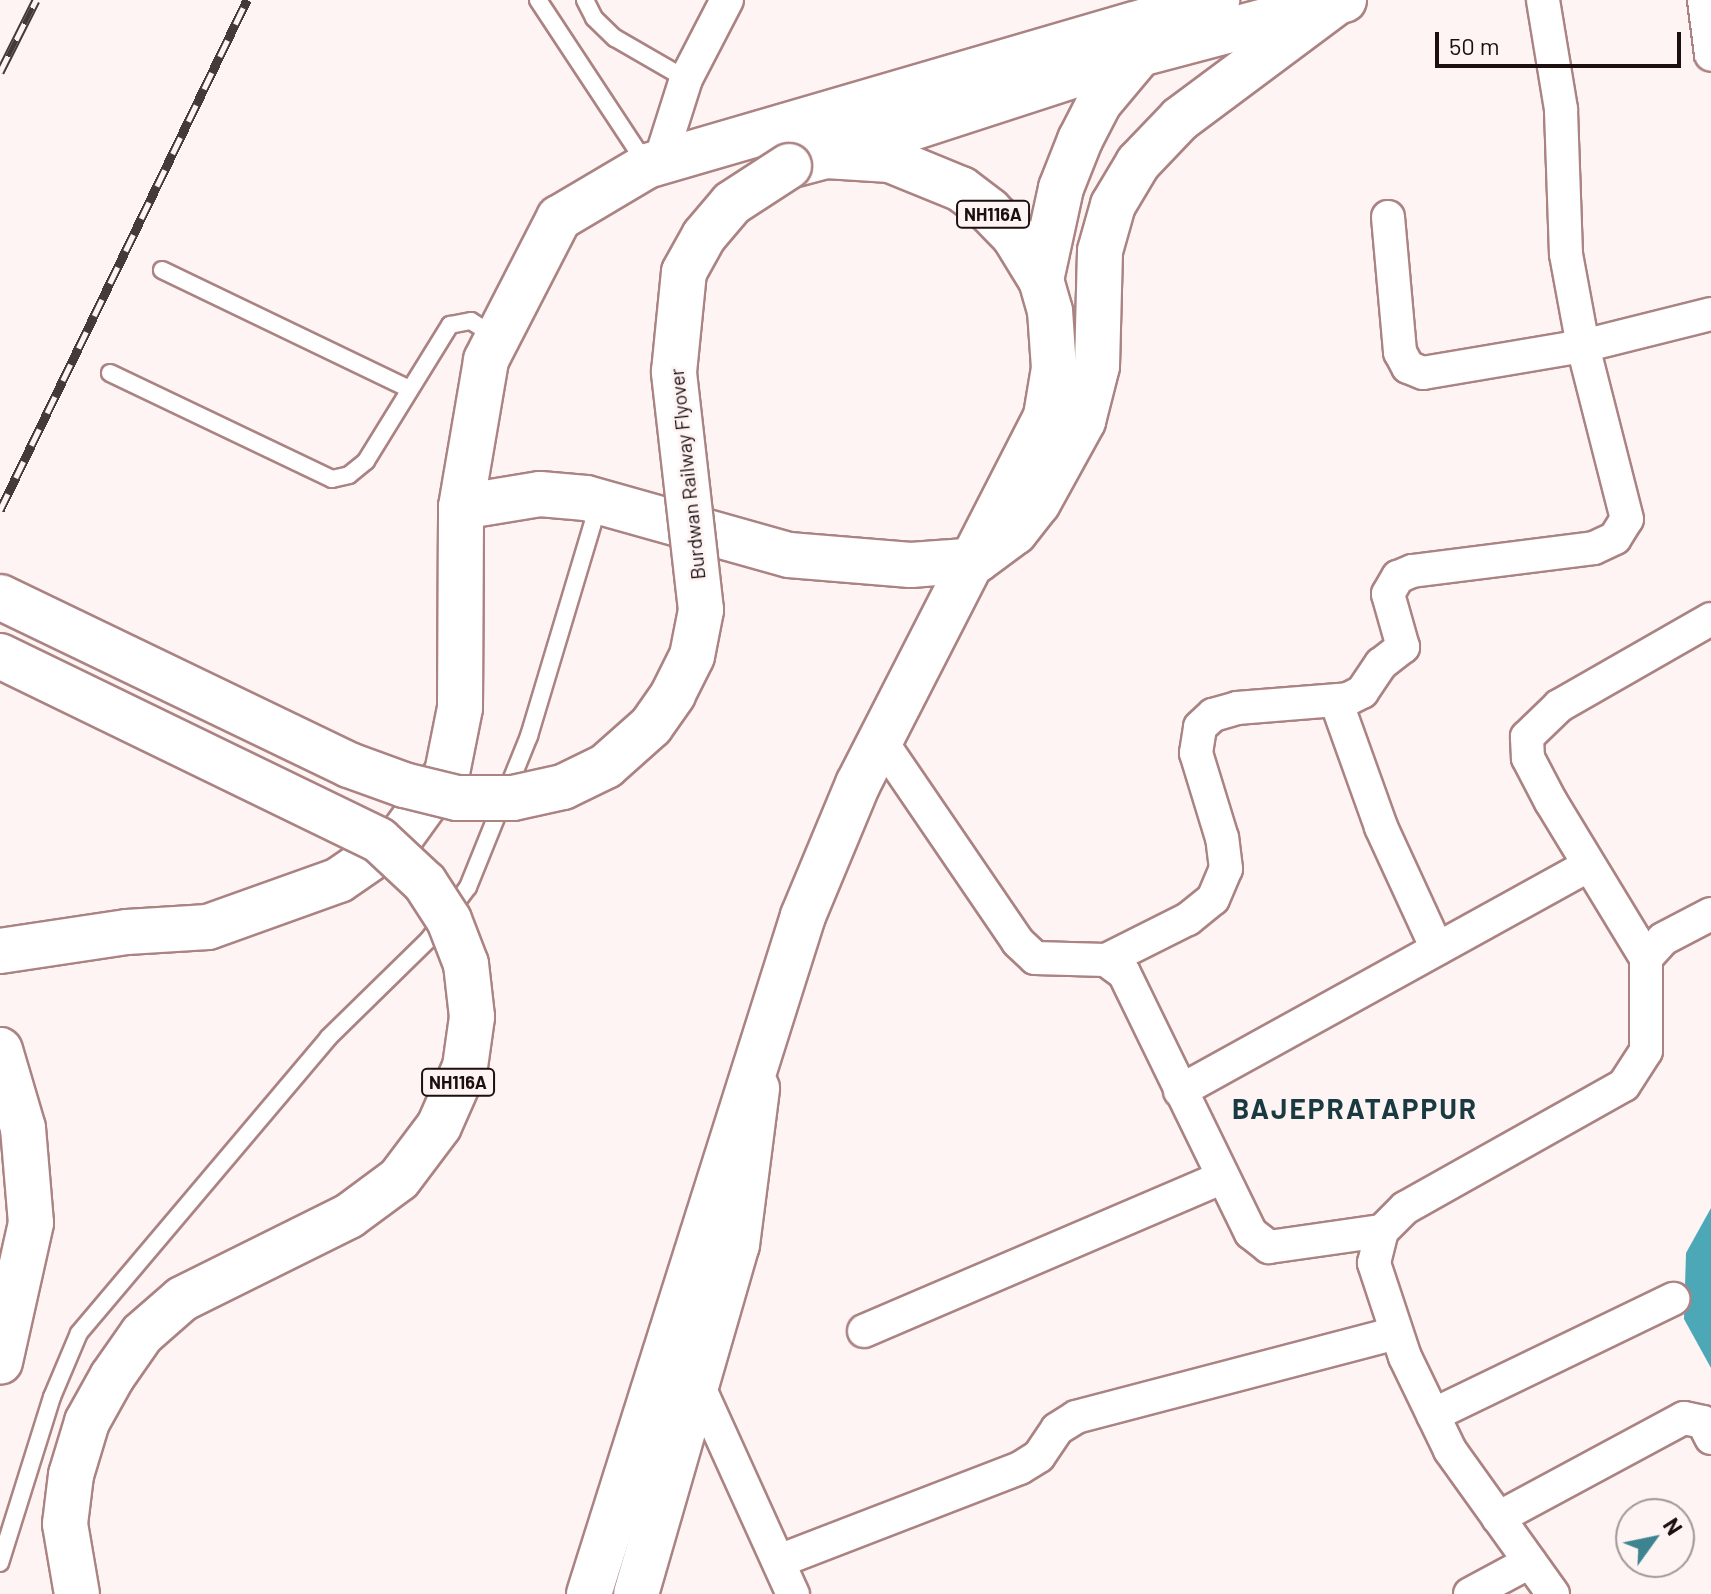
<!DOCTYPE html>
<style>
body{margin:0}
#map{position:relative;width:1711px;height:1594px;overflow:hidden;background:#fdf4f3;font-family:Barlow,sans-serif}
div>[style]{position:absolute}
.water>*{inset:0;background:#4ca8b7}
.roads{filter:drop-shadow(2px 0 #ab8383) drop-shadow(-2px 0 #ab8383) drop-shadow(0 2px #ab8383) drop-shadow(0 -2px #ab8383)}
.lane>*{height:16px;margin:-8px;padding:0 8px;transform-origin:8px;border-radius:8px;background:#fff}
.street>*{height:32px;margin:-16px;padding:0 16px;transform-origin:16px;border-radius:16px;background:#fff}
.secondary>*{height:44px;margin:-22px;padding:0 22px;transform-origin:22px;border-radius:22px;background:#fff}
.primary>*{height:44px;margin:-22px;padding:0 22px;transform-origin:22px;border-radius:22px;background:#fff}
.highway>*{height:44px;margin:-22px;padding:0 22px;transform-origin:22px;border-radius:22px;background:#fff}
.rail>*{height:9px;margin-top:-4.5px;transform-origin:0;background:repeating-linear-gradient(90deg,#fdf4f3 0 18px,#463939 0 36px);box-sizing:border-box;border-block:2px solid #463939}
.bridges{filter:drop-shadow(2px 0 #ab8383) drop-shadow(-2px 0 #ab8383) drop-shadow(0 2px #ab8383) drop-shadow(0 -2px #ab8383)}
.highway-bridge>*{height:44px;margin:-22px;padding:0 22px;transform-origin:22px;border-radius:22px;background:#fff}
span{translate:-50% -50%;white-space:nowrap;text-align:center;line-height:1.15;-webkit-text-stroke:6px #fdf4f3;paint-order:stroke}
.shield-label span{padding:2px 6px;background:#fdf4f3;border:2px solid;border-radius:6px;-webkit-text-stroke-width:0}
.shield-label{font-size:18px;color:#1d0f0f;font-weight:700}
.street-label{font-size:20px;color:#1d0f0f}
.district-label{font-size:28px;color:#193a40;font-weight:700;letter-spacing:2px}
.north{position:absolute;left:1615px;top:1498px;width:80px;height:80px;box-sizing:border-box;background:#fdf4f3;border:2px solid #a39898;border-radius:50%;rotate:57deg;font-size:22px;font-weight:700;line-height:32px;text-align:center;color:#1d0f0f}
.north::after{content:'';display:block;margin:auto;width:28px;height:36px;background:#3e8490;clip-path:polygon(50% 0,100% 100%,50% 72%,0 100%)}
.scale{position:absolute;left:1435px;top:32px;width:246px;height:36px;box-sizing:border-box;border:4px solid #1d0f0f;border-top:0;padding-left:10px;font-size:24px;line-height:28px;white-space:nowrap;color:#1d0f0f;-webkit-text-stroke:6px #fdf4f3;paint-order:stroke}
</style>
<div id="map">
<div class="water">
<i style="clip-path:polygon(1711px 1208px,1711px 1368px,1684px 1319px,1686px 1253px)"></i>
</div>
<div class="roads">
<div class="lane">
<i style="left:538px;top:0;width:196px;rotate:56.6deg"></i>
<i style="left:585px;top:0;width:20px;rotate:63deg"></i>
<i style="left:594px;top:18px;width:29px;rotate:44deg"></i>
<i style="left:615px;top:38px;width:82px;rotate:30deg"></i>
<i style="left:162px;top:270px;width:274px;rotate:25.7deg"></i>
<i style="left:110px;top:373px;width:246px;rotate:25.5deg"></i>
<i style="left:332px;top:479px;width:17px;rotate:-13deg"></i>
<i style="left:349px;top:475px;width:22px;rotate:-39deg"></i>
<i style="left:366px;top:461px;width:160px;rotate:-58.3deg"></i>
<i style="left:450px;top:325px;width:21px;rotate:-11deg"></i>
<i style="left:471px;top:321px;width:30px;rotate:33deg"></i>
<i style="left:0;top:1563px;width:174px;rotate:-72.6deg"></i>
<i style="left:52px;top:1397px;width:69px;rotate:-67.1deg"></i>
<i style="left:79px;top:1333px;width:386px;rotate:-49.8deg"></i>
<i style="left:328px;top:1038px;width:141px;rotate:-44.4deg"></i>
<i style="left:429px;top:939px;width:65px;rotate:-53.1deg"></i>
<i style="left:468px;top:887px;width:163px;rotate:-68deg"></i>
<i style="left:529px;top:736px;width:243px;rotate:-73.3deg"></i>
</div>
<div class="street">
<i style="left:1704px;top:0;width:55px;rotate:82.7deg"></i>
<i style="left:660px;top:161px;width:86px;rotate:-72.4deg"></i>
<i style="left:686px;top:79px;width:89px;rotate:-62.6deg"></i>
<i style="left:1388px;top:217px;width:136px;rotate:84.9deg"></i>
<i style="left:1400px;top:352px;width:17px;rotate:62deg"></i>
<i style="left:1408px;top:367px;width:16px;rotate:22deg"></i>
<i style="left:1423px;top:373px;width:162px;rotate:-9.6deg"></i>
<i style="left:1583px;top:346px;width:132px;rotate:-14deg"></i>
<i style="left:1336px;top:701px;width:134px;rotate:70.3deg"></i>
<i style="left:1381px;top:827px;width:134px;rotate:65.3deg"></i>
<i style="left:881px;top:741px;width:243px;rotate:55.7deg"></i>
<i style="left:1018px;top:942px;width:23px;rotate:43deg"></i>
<i style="left:1035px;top:958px;width:71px;rotate:1.6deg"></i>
<i style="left:1106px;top:960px;width:22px;rotate:36deg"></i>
<i style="left:1124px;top:973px;width:289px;rotate:64deg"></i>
<i style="left:1251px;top:1233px;width:23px;rotate:38deg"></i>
<i style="left:1269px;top:1247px;width:114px;rotate:-8.1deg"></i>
<i style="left:1646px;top:958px;width:183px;rotate:-121.3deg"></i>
<i style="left:1551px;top:802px;width:50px;rotate:-117.6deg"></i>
<i style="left:1528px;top:758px;width:21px;rotate:-93deg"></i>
<i style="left:1527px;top:737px;width:45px;rotate:-44.1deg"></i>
<i style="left:1559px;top:706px;width:175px;rotate:-29.8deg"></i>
<i style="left:1106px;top:960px;width:92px;rotate:-26.6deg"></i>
<i style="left:1188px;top:919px;width:32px;rotate:-39deg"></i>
<i style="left:1213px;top:899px;width:33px;rotate:-67deg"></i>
<i style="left:1226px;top:869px;width:31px;rotate:-97deg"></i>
<i style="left:1222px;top:838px;width:89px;rotate:-107deg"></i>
<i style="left:1196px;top:753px;width:26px;rotate:-81deg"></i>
<i style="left:1200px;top:727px;width:18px;rotate:-43deg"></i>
<i style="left:1213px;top:715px;width:25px;rotate:-16deg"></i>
<i style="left:1237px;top:708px;width:111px;rotate:-4.6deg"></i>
<i style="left:1348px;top:699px;width:16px;rotate:-27deg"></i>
<i style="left:1362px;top:692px;width:34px;rotate:-56deg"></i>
<i style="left:1381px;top:664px;width:28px;rotate:-38deg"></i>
<i style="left:1403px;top:647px;width:55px;rotate:-105.8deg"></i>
<i style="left:1388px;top:594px;width:20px;rotate:-60deg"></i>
<i style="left:1398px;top:577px;width:15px;rotate:-23deg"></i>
<i style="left:1412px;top:571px;width:183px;rotate:-7.2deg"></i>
<i style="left:1594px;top:548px;width:23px;rotate:-25deg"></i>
<i style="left:1615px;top:538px;width:22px;rotate:-58deg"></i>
<i style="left:1627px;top:519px;width:179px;rotate:-104.3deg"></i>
<i style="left:1583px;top:346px;width:94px;rotate:-100.5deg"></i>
<i style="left:1566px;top:254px;width:145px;rotate:-92deg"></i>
<i style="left:1561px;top:109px;width:110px;rotate:-99.4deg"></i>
<i style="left:1180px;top:1091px;width:467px;rotate:-28.9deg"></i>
<i style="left:864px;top:1331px;width:388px;rotate:-23.2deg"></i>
<i style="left:698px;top:1385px;width:230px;rotate:65.6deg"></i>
<i style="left:1433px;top:1415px;width:267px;rotate:-25.8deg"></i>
<i style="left:1498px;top:1518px;width:211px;rotate:-28.3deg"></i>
<i style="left:1684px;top:1418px;width:19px;rotate:12deg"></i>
<i style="left:1703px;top:1422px;width:18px;rotate:63deg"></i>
<i style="left:779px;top:1561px;width:258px;rotate:-21.1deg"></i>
<i style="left:1020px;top:1468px;width:22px;rotate:-32deg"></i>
<i style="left:1039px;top:1456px;width:32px;rotate:-56deg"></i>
<i style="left:1057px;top:1429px;width:22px;rotate:-32deg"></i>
<i style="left:1076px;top:1417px;width:331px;rotate:-14.7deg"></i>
<i style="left:1470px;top:1594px;width:68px;rotate:-28.1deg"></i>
<i style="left:1553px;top:1594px;width:177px;rotate:-125.6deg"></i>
<i style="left:1450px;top:1450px;width:103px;rotate:-115.8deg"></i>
<i style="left:1405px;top:1357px;width:99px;rotate:-108.3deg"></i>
<i style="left:1374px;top:1263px;width:33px;rotate:-76deg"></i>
<i style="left:1382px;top:1231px;width:33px;rotate:-45deg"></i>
<i style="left:1405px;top:1208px;width:251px;rotate:-29.3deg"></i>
<i style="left:1624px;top:1085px;width:40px;rotate:-57.1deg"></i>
<i style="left:1646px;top:1051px;width:93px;rotate:-90deg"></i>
<i style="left:1646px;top:958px;width:25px;rotate:-48deg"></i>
<i style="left:1663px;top:939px;width:54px;rotate:-27.5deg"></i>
</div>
<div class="secondary">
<i style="left:461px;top:507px;width:80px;rotate:-9.3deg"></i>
<i style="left:540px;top:494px;width:46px;rotate:5deg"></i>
<i style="left:586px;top:498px;width:211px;rotate:15.7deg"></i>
<i style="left:789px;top:555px;width:122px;rotate:4.7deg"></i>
<i style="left:911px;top:565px;width:66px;rotate:-4.3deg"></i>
<i style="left:977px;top:560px;width:47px;rotate:-36.4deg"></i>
<i style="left:1015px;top:532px;width:37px;rotate:-52deg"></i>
<i style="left:1038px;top:503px;width:94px;rotate:-61.2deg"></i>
<i style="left:1083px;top:421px;width:57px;rotate:-75.7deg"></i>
<i style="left:1097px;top:366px;width:115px;rotate:-88.5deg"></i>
<i style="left:1100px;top:251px;width:48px;rotate:-74.2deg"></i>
<i style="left:1113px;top:205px;width:49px;rotate:-59.2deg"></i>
<i style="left:1138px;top:163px;width:61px;rotate:-46.3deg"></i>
<i style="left:1180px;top:119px;width:196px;rotate:-36.7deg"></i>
<i style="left:0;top:951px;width:128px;rotate:-8.5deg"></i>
<i style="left:127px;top:932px;width:81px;rotate:-3.5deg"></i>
<i style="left:208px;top:927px;width:139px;rotate:-19.7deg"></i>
<i style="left:339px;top:880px;width:74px;rotate:-34.5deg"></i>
<i style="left:400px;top:838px;width:80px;rotate:-54.1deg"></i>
<i style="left:447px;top:773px;width:66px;rotate:-78.7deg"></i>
<i style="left:460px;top:708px;width:201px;rotate:-89.7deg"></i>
<i style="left:461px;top:507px;width:149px;rotate:-80.3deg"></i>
<i style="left:486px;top:360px;width:160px;rotate:-62.8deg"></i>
<i style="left:559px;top:218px;width:102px;rotate:-30.6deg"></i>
<i style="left:647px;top:166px;width:594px;rotate:-16.24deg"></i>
<i style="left:0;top:1050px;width:81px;rotate:73.6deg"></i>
<i style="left:23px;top:1128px;width:95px;rotate:85.2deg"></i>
<i style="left:31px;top:1223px;width:142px;rotate:102.6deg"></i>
</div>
<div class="primary">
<i style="left:636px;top:1594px;width:363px;rotate:-73.9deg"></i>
<i style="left:737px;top:1245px;width:158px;rotate:-82.7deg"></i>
</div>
<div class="highway">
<i style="left:844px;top:150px;width:311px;rotate:-18deg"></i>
<i style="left:1140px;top:54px;width:211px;rotate:-14.8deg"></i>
<i style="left:1041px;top:280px;width:94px;rotate:-77.7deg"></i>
<i style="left:1061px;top:188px;width:52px;rotate:-68.4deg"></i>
<i style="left:1080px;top:140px;width:42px;rotate:-62.8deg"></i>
<i style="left:1099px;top:103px;width:64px;rotate:-50.1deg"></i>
<i style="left:589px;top:1594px;width:711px;rotate:-72.48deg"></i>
<i style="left:803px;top:916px;width:143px;rotate:-67.4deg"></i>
<i style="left:858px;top:784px;width:413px;rotate:-62.9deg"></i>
<i style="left:1046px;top:416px;width:49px;rotate:-80.5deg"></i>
<i style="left:1054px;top:368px;width:57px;rotate:-94deg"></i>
<i style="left:1050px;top:311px;width:32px;rotate:-106deg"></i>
<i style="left:1041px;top:280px;width:52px;rotate:-121.5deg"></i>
<i style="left:1014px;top:236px;width:36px;rotate:-134deg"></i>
<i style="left:989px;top:210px;width:35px;rotate:-143deg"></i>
<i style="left:961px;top:189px;width:77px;rotate:-157.8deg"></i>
<i style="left:890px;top:160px;width:64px;rotate:-176.4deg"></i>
<i style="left:826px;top:156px;width:38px;rotate:165deg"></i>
</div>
</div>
<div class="rail">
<i style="left:0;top:72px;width:80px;rotate:-63.4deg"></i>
<i style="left:0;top:510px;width:567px;rotate:-64.16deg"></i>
</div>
<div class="bridges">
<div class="highway-bridge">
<i style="left:0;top:597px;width:387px;rotate:25.7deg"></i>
<i style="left:349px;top:765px;width:59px;rotate:20deg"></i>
<i style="left:404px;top:785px;width:55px;rotate:13.8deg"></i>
<i style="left:457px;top:798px;width:56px"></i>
<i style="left:513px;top:798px;width:51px;rotate:-12.4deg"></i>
<i style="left:563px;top:787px;width:48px;rotate:-26deg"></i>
<i style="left:606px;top:766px;width:60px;rotate:-41.6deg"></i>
<i style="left:651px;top:726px;width:39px;rotate:-55deg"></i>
<i style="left:673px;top:694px;width:42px;rotate:-63.4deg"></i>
<i style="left:692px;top:656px;width:47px;rotate:-78.9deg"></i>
<i style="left:701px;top:610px;width:240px;rotate:-96.5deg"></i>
<i style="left:674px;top:372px;width:100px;rotate:-84.3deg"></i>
<i style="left:684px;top:272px;width:41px;rotate:-60.9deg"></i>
<i style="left:704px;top:236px;width:43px;rotate:-49.7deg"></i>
<i style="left:732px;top:203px;width:68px;rotate:-33deg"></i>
<i style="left:0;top:656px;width:421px;rotate:25.9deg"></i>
<i style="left:379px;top:840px;width:63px;rotate:43.1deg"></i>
<i style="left:425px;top:883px;width:44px;rotate:57deg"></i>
<i style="left:449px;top:920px;width:47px;rotate:68.9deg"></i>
<i style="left:466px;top:964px;width:53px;rotate:83.5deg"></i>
<i style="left:472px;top:1017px;width:50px;rotate:98deg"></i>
<i style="left:465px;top:1067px;width:64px;rotate:113.8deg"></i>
<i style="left:439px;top:1126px;width:66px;rotate:127deg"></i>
<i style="left:399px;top:1179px;width:62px;rotate:143.5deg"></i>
<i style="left:349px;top:1216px;width:186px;rotate:153.6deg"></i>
<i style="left:182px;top:1299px;width:53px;rotate:138.8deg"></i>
<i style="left:142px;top:1334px;width:52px;rotate:124.9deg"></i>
<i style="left:112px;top:1377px;width:51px;rotate:119.1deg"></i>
<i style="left:87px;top:1422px;width:55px;rotate:106.8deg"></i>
<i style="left:71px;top:1475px;width:49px;rotate:97deg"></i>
<i style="left:65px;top:1524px;width:71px;rotate:80.3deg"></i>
</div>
</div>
<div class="shield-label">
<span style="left:993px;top:214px">NH116A</span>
<span style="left:458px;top:1082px">NH116A</span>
</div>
<div class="street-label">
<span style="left:687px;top:474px;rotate:-96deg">Burdwan Railway Flyover</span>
</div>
<div class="district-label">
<span style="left:1355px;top:1108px">BAJEPRATAPPUR</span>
</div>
<div class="north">N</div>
<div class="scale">50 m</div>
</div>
